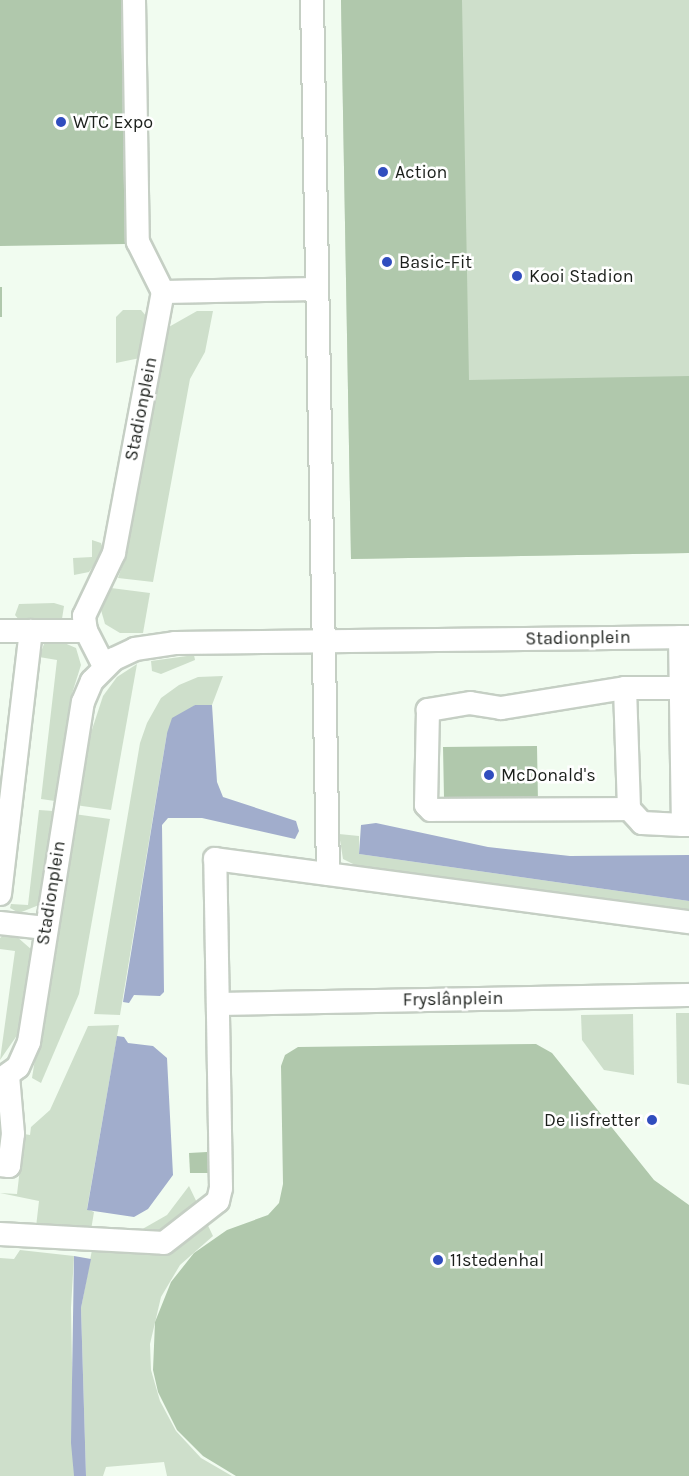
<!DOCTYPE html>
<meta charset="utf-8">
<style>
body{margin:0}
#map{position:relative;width:689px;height:1476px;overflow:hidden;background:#f1fcf0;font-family:Karla,sans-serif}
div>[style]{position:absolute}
.green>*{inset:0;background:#cedfcb}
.water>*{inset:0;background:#a1adcc}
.building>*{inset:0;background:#b0c8ac}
.roads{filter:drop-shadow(2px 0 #c5cfc4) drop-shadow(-2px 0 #c5cfc4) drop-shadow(0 2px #c5cfc4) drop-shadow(0 -2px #c5cfc4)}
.minor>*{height:22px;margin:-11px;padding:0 11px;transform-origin:11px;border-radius:11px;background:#fff}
.dots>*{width:16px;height:16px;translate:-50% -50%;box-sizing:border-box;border:3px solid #fff;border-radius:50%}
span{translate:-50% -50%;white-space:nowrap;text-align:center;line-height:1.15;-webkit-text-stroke:5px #fff;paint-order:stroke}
.poi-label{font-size:18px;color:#1b1f1b}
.left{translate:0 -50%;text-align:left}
.right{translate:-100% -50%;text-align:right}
.street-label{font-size:18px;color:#1b1f1b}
</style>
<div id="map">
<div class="green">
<i style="clip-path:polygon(341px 0,689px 0,689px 553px,351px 559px)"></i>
<i style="clip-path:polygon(123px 310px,141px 310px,147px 317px,140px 358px,116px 363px,116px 317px)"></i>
<i style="clip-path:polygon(197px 311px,213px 311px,205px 352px,190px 379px,153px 582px,118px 578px,125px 558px,167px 328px)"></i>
<i style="clip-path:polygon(92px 540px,101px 543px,104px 551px,89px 572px,74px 575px,73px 558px,92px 557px)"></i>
<i style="clip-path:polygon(111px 588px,150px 593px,143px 633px,120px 633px,105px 624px,101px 610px)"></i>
<i style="clip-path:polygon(54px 603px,64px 606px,62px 619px,20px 621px,15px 615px,19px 604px)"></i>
<i style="clip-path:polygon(62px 642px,76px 648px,81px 665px,70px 700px,55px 801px,41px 799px,57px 660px,39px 657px,44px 644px)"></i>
<i style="clip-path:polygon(194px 655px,195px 660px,161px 674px,152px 671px,151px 661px)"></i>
<i style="clip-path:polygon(137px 664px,111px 810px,75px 805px,83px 757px,103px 696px,117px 677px)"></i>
<i style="clip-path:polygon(223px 676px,212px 705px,195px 705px,167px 733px,120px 1015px,94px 1014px,140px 743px,147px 723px,161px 698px,179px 685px,198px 677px)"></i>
<i style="clip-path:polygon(39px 810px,53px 811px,39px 905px,19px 913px,10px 908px,11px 904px,28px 905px)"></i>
<i style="clip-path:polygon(74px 814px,110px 819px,79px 994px,41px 1083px,32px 1078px)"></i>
<i style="clip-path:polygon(339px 834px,359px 836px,359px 854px,689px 901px,689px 913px,361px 868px,343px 859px)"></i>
<i style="clip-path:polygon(5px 934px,16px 936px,32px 950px,18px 1034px,0 1060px,15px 951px,0 949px,0 938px)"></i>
<i style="clip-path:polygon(676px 1013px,689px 1013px,689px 1085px,677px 1083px)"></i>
<i style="clip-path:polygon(633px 1014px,634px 1075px,604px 1070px,582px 1040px,581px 1015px)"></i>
<i style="clip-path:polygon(119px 1025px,87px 1209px,94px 1212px,91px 1230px,36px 1227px,39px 1201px,0 1193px,17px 1194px,24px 1134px,30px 1135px,31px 1127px,50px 1110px,88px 1026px)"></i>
<i style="clip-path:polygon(189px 1186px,213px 1236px,180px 1265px,161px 1297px,150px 1344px,151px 1370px,160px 1401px,176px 1431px,201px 1458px,232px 1476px,167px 1476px,164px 1462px,106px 1467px,103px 1476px,86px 1476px,81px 1308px,95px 1234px,139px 1231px,167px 1215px)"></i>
<i style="clip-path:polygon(20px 1250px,74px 1256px,71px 1308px,74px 1476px,0 1476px,0 1258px,14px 1259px)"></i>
</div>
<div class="water">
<i style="clip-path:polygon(195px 705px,212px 705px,217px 782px,223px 797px,296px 821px,299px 831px,295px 839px,202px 818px,168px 818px,162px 825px,164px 992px,160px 996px,134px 995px,129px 1003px,123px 1002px,167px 733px,172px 718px)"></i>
<i style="clip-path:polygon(376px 823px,488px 847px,570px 856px,689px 855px,689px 901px,359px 854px,361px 825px)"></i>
<i style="clip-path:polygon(117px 1036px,124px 1037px,128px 1043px,153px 1046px,167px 1058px,173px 1175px,148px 1209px,134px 1217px,87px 1210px)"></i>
<i style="clip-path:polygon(74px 1256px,91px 1259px,81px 1308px,86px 1476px,74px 1476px,71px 1443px)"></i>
</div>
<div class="building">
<i style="clip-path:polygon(0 0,121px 0,125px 244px,0 246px)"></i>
<i style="clip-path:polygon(341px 0,462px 0,469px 380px,689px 376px,689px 553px,351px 559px)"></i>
<i style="clip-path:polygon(0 287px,2px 287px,2px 317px,0 317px)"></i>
<i style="clip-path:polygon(537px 746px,538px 802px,492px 803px,492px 798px,488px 798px,488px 802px,461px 803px,461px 798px,458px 803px,448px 803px,444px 798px,443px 747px)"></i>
<i style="clip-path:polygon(536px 1044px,552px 1053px,654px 1180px,689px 1205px,689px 1476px,236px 1476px,203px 1456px,177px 1430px,158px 1392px,153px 1370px,155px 1322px,171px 1282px,194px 1253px,227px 1230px,268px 1215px,279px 1203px,283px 1184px,281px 1066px,285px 1055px,298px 1047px)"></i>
<i style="clip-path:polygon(207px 1152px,208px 1173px,190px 1173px,189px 1153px)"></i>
</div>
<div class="roads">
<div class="minor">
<i style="left:134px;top:0;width:242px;rotate:89.1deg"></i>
<i style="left:138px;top:242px;width:56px;rotate:63.4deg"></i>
<i style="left:312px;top:0;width:874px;rotate:88.95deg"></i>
<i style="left:0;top:631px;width:86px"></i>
<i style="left:680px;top:637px;width:188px;rotate:89.1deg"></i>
<i style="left:683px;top:825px;width:6px"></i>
<i style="left:104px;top:666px;width:39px;rotate:-117deg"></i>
<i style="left:86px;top:631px;width:15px;rotate:-98deg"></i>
<i style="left:84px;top:616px;width:70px;rotate:-64.5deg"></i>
<i style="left:114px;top:553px;width:266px;rotate:-79.4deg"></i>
<i style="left:163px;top:292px;width:153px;rotate:-1.1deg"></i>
<i style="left:625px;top:688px;width:126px;rotate:170.8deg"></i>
<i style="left:501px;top:708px;width:31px;rotate:-171deg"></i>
<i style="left:470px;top:703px;width:43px;rotate:170.5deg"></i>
<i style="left:428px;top:710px;width:95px;rotate:91.2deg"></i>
<i style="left:426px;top:805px;width:7px;rotate:45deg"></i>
<i style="left:431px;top:810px;width:198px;rotate:-0.3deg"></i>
<i style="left:681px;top:688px;width:56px;rotate:180deg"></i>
<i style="left:625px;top:688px;width:121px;rotate:88.1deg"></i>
<i style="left:629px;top:809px;width:19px;rotate:47deg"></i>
<i style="left:642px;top:823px;width:41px;rotate:2.8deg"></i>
<i style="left:0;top:894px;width:265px;rotate:-83.3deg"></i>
<i style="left:0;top:923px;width:46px;rotate:6.2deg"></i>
<i style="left:218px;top:1004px;width:471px;rotate:-1.1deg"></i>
<i style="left:0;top:1080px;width:22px;rotate:-36deg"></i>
<i style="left:18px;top:1067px;width:27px;rotate:-66deg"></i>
<i style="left:29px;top:1042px;width:344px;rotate:-81deg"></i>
<i style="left:83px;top:702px;width:23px;rotate:-67deg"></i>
<i style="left:92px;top:681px;width:31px;rotate:-45deg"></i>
<i style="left:114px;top:659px;width:23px;rotate:-25deg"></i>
<i style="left:135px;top:649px;width:40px;rotate:-8.5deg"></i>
<i style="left:175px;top:643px;width:514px;rotate:-0.67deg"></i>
<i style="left:0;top:1165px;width:9px;rotate:6deg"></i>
<i style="left:9px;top:1166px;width:32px;rotate:-83deg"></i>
<i style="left:13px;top:1134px;width:58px;rotate:-94.9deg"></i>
<i style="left:0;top:1234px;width:164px;rotate:3.1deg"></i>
<i style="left:164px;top:1243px;width:68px;rotate:-37.9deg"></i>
<i style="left:218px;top:1201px;width:13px;rotate:-77deg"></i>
<i style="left:221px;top:1188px;width:329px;rotate:-91deg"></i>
<i style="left:215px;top:859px;width:478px;rotate:7.6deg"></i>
</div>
</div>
<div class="dots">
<i style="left:61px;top:122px;background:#304dbe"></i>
<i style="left:383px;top:172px;background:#304dbe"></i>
<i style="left:387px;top:262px;background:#304dbe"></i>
<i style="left:517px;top:276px;background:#304dbe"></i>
<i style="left:489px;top:775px;background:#304dbe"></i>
<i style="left:652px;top:1120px;background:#304dbe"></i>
<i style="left:438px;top:1260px;background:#304dbe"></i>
</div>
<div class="poi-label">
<span class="left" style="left:73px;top:122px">WTC Expo</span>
<span class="left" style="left:395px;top:172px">Action</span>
<span class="left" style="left:399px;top:262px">Basic-Fit</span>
<span class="left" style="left:529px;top:276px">Kooi Stadion</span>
<span class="left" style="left:501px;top:775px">McDonald's</span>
<span class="right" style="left:640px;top:1120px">De Iisfretter</span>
<span class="left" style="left:450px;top:1260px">11stedenhal</span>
</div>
<div class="street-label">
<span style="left:141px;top:409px;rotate:-79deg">Stadionplein</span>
<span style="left:578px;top:638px;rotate:-1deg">Stadionplein</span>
<span style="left:51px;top:893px;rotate:-81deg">Stadionplein</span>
<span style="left:453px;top:999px;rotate:-1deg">Fryslânplein</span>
</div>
</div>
